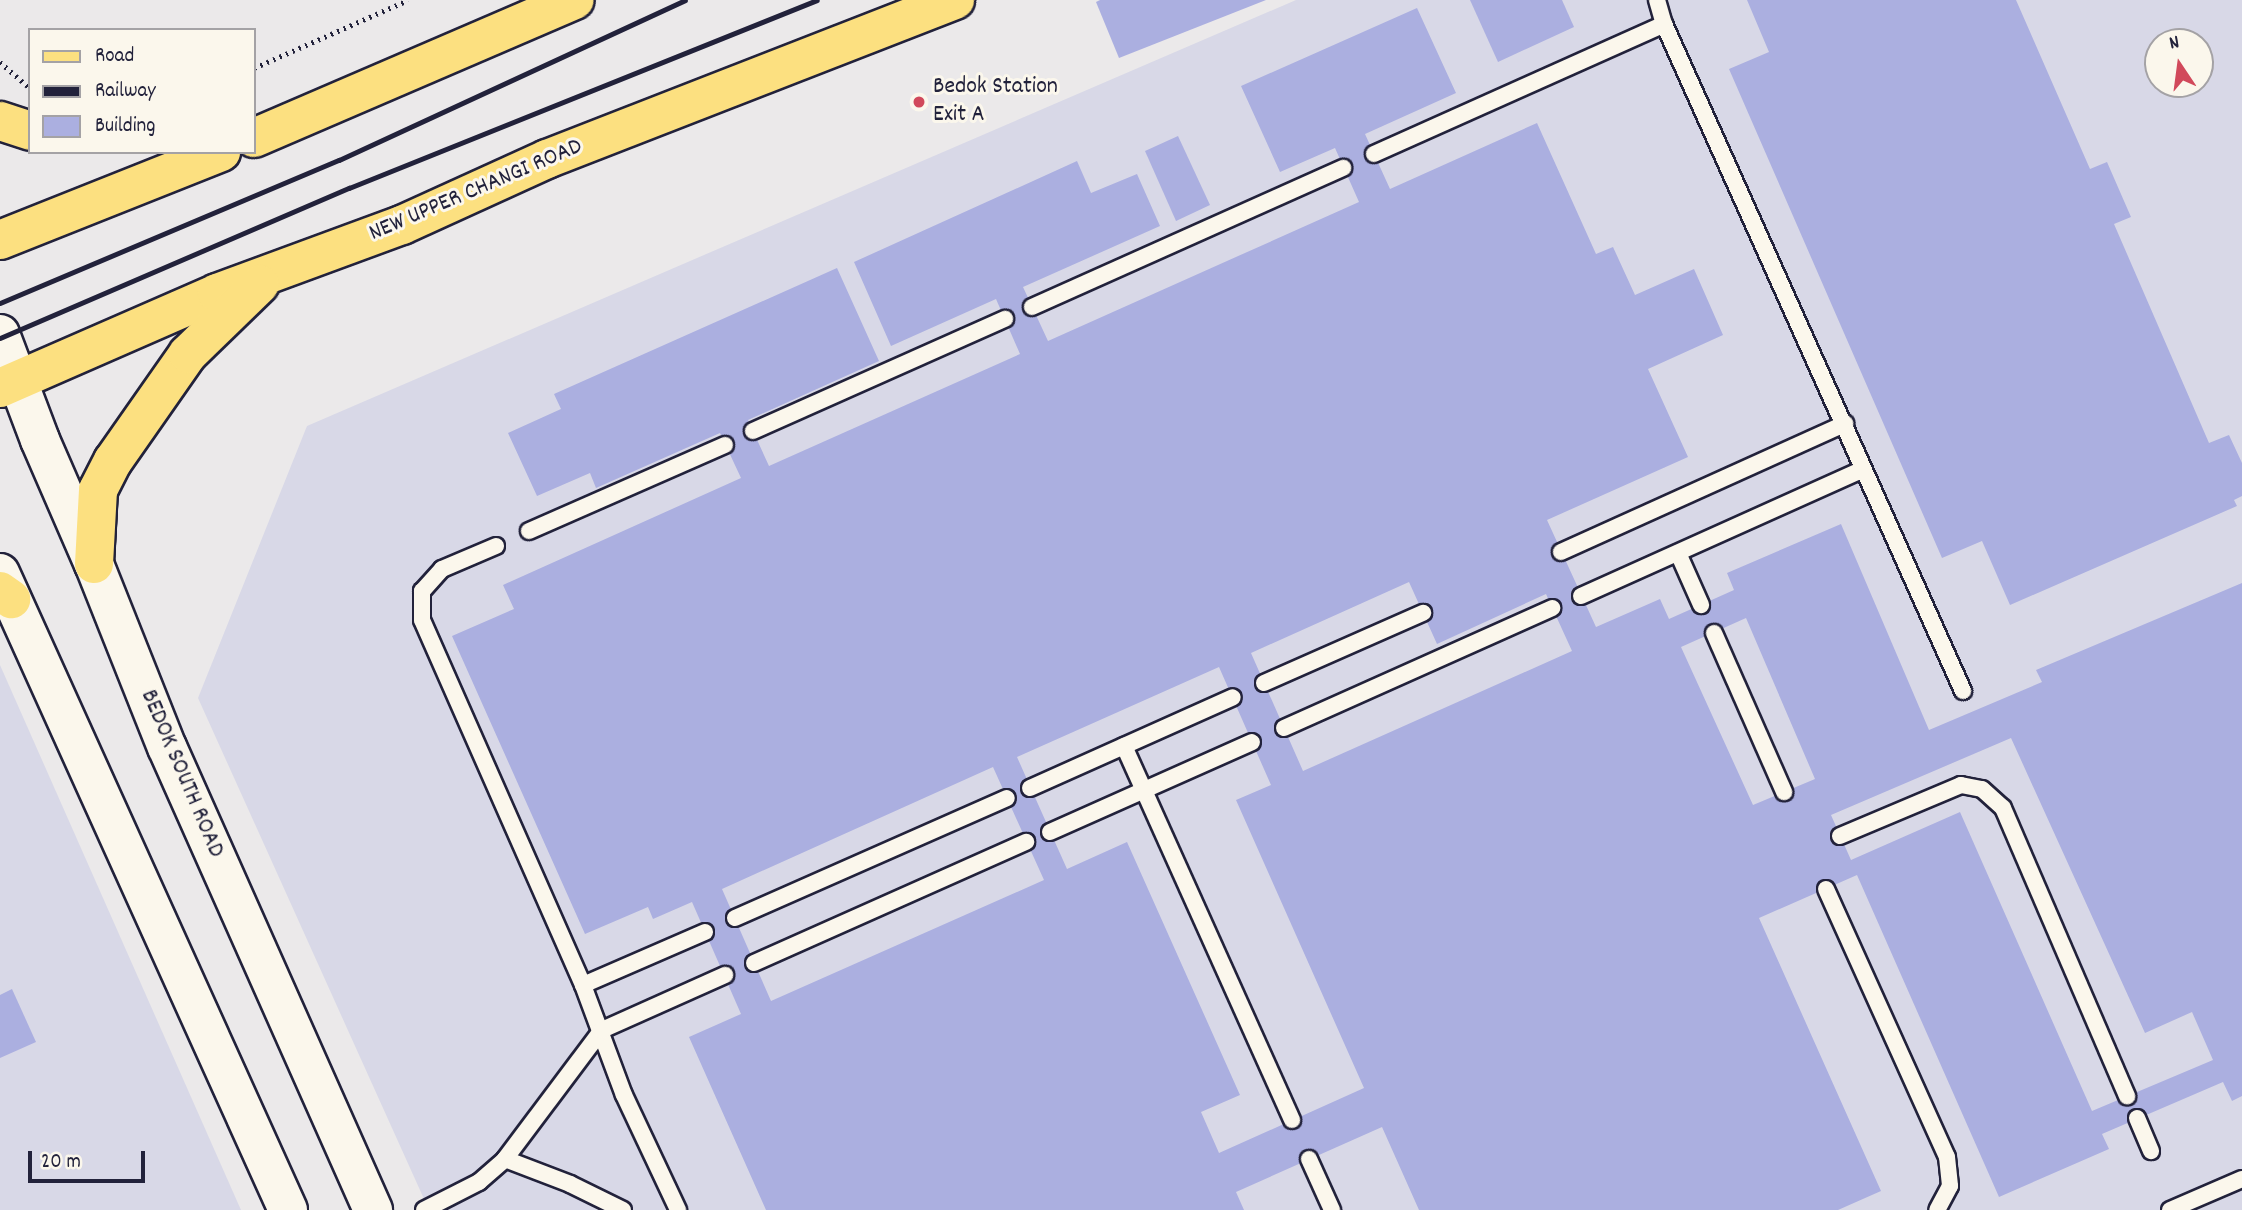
<!DOCTYPE html>
<style>
body{margin:0}
#map{position:relative;width:2242px;height:1210px;overflow:hidden;background:#ebe9ea;font-family:Dekko,sans-serif}
div>[style]{position:absolute}
.built>*{inset:0;background:#d8d8e7}
.building>*{inset:0;background:#abafe0}
.path>*{height:4.5px;margin-top:-2.25px;transform-origin:0;background:repeating-linear-gradient(90deg,#22223b 0 2px,transparent 0 7px)}
.roads{filter:drop-shadow(2px 0 #22223b) drop-shadow(-2px 0 #22223b) drop-shadow(0 2px #22223b) drop-shadow(0 -2px #22223b)}
.service>*{height:16px;margin:-8px;padding:0 8px;transform-origin:8px;border-radius:8px;background:#fbf7ec}
.secondary>*{height:38px;margin:-19px;padding:0 19px;transform-origin:19px;border-radius:19px;background:#fbf7ec}
.primary>*{height:38px;margin:-19px;padding:0 19px;transform-origin:19px;border-radius:19px;background:#fce080}
.rail>*{height:5px;margin:-2.5px;padding:0 2.5px;transform-origin:2.5px;border-radius:2.5px;background:#22223b}
.dots>*{width:19px;height:19px;translate:-50% -50%;box-sizing:border-box;border:4px solid #fbf7ec;border-radius:50%}
span{translate:-50% -50%;white-space:nowrap;text-align:center;line-height:1.15;-webkit-text-stroke:6px #fbf7ec;paint-order:stroke}
.poi-label{font-size:24px;color:#22223b}
.left{translate:0 -50%;text-align:left}
.street-label{font-size:24px;color:#22223b}
.legend{position:absolute;left:28px;top:28px;width:228px;height:126px;box-sizing:border-box;background:#fbf7ec;border:2px solid #a4a2a5;margin:0;padding:9px 12px;list-style:none;font-size:21px;color:#22223b}
.legend li{display:flex;align-items:center;gap:14px;height:35px}
.legend b{width:35px;border:2px solid #a4a2a5}
.north{position:absolute;left:2144px;top:28px;width:70px;height:70px;box-sizing:border-box;background:#fbf7ec;border:2px solid #a4a2a5;border-radius:50%;rotate:347deg;font-size:19px;font-weight:700;line-height:28px;text-align:center;color:#22223b}
.north::after{content:'';display:block;margin:auto;width:24px;height:32px;background:#d1495b;clip-path:polygon(50% 0,100% 100%,50% 72%,0 100%)}
.scale{position:absolute;left:28px;top:1151px;width:117px;height:32px;box-sizing:border-box;border:4px solid #22223b;border-top:0;padding-left:9px;font-size:21px;line-height:24px;white-space:nowrap;color:#22223b;-webkit-text-stroke:5px #fbf7ec;paint-order:stroke}
</style>
<div id="map">
<div class="built">
<i style="clip-path:polygon(evenodd,1296px 0,2242px 0,2242px 1210px,429px 1210px,198px 698px,307px 426px,1296px 0,2158px 42px,2200px 42px,2200px 84px,2158px 84px,2158px 42px)"></i>
<i style="clip-path:polygon(0 665px,241px 1210px,0 1210px)"></i>
</div>
<div class="building">
<i style="clip-path:polygon(1100px 0,1266px 0,1119px 58px,1096px 2px)"></i>
<i style="clip-path:polygon(1470px 0,1562px 0,1574px 27px,1498px 62px)"></i>
<i style="clip-path:polygon(1747px 0,2016px 0,2090px 169px,2107px 162px,2131px 217px,2114px 224px,2209px 443px,2229px 435px,2242px 463px,2242px 496px,2234px 500px,2237px 506px,2010px 605px,1982px 541px,1942px 558px,1729px 69px,1769px 52px)"></i>
<i style="clip-path:polygon(evenodd,1417px 8px,1456px 93px,1365px 134px,1390px 189px,1537px 123px,1596px 254px,1613px 247px,1635px 295px,1694px 269px,1723px 335px,1648px 369px,1688px 457px,1547px 520px,1596px 627px,1660px 599px,1669px 619px,1734px 590px,1727px 573px,1841px 524px,1929px 730px,2042px 682px,2036px 670px,2242px 583px,2242px 1096px,2232px 1101px,2223px 1082px,2102px 1134px,2109px 1149px,1999px 1197px,1857px 875px,1759px 918px,1881px 1191px,1838px 1210px,1419px 1210px,1382px 1127px,1236px 1192px,1244px 1210px,766px 1210px,689px 1037px,741px 1014px,692px 902px,653px 919px,648px 907px,585px 934px,452px 636px,514px 609px,503px 585px,741px 478px,720px 433px,596px 488px,590px 473px,537px 496px,508px 433px,561px 409px,554px 394px,837px 268px,879px 361px,748px 420px,769px 466px,1020px 354px,996px 299px,891px 346px,854px 262px,1077px 161px,1091px 193px,1137px 174px,1160px 226px,1023px 287px,1048px 341px,1359px 202px,1335px 148px,1280px 172px,1241px 86px,1417px 8px,1409px 582px,1437px 644px,1546px 594px,1572px 651px,1303px 771px,1251px 653px,1409px 582px,1417px 8px,1746px 618px,1815px 779px,1753px 805px,1681px 647px,1746px 618px,1417px 8px,1219px 667px,1271px 785px,1236px 800px,1364px 1088px,1219px 1153px,1201px 1112px,1240px 1095px,1127px 842px,1067px 869px,1017px 757px,1219px 667px,1417px 8px,2011px 738px,2145px 1033px,2192px 1012px,2213px 1060px,2092px 1111px,1960px 812px,1851px 860px,1831px 815px,2011px 738px,1417px 8px,993px 767px,1044px 880px,771px 1001px,722px 889px,993px 767px)"></i>
<i style="clip-path:polygon(1178px 136px,1210px 205px,1176px 221px,1145px 151px)"></i>
<i style="clip-path:polygon(12px 989px,36px 1042px,0 1058px,0 995px)"></i>
</div>
<div class="path">
<i style="left:0;top:62px;width:38px;rotate:41deg"></i>
<i style="left:254px;top:68px;width:168px;rotate:-23.8deg"></i>
</div>
<div class="roads">
<div class="service">
<i style="left:1657px;top:0;width:25px;rotate:74deg"></i>
<i style="left:1664px;top:24px;width:731px;rotate:65.85deg"></i>
<i style="left:1374px;top:154px;width:318px;rotate:-24.1deg"></i>
<i style="left:1032px;top:307px;width:341px;rotate:-24.1deg"></i>
<i style="left:753px;top:431px;width:276px;rotate:-24deg"></i>
<i style="left:529px;top:531px;width:214px;rotate:-23.7deg"></i>
<i style="left:496px;top:546px;width:59px;rotate:156.9deg"></i>
<i style="left:442px;top:569px;width:30px;rotate:132deg"></i>
<i style="left:422px;top:591px;width:29px;rotate:90deg"></i>
<i style="left:422px;top:620px;width:399px;rotate:66.2deg"></i>
<i style="left:583px;top:985px;width:117px;rotate:69.6deg"></i>
<i style="left:624px;top:1095px;width:127px;rotate:64.8deg"></i>
<i style="left:1561px;top:552px;width:312px;rotate:-24.3deg"></i>
<i style="left:1678px;top:553px;width:57px;rotate:66.1deg"></i>
<i style="left:1581px;top:596px;width:309px;rotate:-24.2deg"></i>
<i style="left:1714px;top:633px;width:174px;rotate:66.2deg"></i>
<i style="left:1264px;top:683px;width:174px;rotate:-23.8deg"></i>
<i style="left:1284px;top:728px;width:294px;rotate:-24.1deg"></i>
<i style="left:1124px;top:746px;width:410px;rotate:65.8deg"></i>
<i style="left:1030px;top:788px;width:222px;rotate:-24.1deg"></i>
<i style="left:1050px;top:832px;width:221px;rotate:-24deg"></i>
<i style="left:1840px;top:836px;width:131px;rotate:-22.9deg"></i>
<i style="left:1961px;top:785px;width:21px;rotate:11deg"></i>
<i style="left:1982px;top:789px;width:28px;rotate:42deg"></i>
<i style="left:2003px;top:808px;width:314px;rotate:66.7deg"></i>
<i style="left:1826px;top:889px;width:294px;rotate:65.7deg"></i>
<i style="left:1947px;top:1157px;width:29px;rotate:84deg"></i>
<i style="left:1950px;top:1186px;width:27px;rotate:118deg"></i>
<i style="left:735px;top:918px;width:297px;rotate:-23.8deg"></i>
<i style="left:754px;top:963px;width:298px;rotate:-24deg"></i>
<i style="left:583px;top:985px;width:133px;rotate:-23.5deg"></i>
<i style="left:2137px;top:1118px;width:36px;rotate:67deg"></i>
<i style="left:505px;top:1159px;width:70px;rotate:21deg"></i>
<i style="left:570px;top:1184px;width:59px;rotate:26.1deg"></i>
<i style="left:1309px;top:1159px;width:56px;rotate:65.7deg"></i>
<i style="left:424px;top:1210px;width:62px;rotate:-27deg"></i>
<i style="left:479px;top:1182px;width:35px;rotate:-41deg"></i>
<i style="left:505px;top:1159px;width:161px;rotate:-53.1deg"></i>
<i style="left:602px;top:1030px;width:135px;rotate:-24.1deg"></i>
<i style="left:2170px;top:1210px;width:78px;rotate:-23.3deg"></i>
</div>
<div class="secondary">
<i style="left:0;top:334px;width:113px;rotate:69.3deg"></i>
<i style="left:40px;top:440px;width:135px;rotate:66.5deg"></i>
<i style="left:94px;top:564px;width:197px;rotate:68.3deg"></i>
<i style="left:167px;top:747px;width:507px;rotate:66.01deg"></i>
<i style="left:0;top:573px;width:699px;rotate:65.67deg"></i>
</div>
<div class="primary">
<i style="left:0;top:121px;width:32px;rotate:18deg"></i>
<i style="left:254px;top:138px;width:349px;rotate:-23.3deg"></i>
<i style="left:0;top:240px;width:238px;rotate:-21.7deg"></i>
<i style="left:0;top:388px;width:237px;rotate:-23.6deg"></i>
<i style="left:217px;top:293px;width:197px;rotate:-20.2deg"></i>
<i style="left:402px;top:225px;width:159px;rotate:-24.5deg"></i>
<i style="left:547px;top:159px;width:438px;rotate:-21.3deg"></i>
<i style="left:94px;top:564px;width:74px;rotate:-86.9deg"></i>
<i style="left:98px;top:490px;width:33px;rotate:-63deg"></i>
<i style="left:113px;top:461px;width:131px;rotate:-55deg"></i>
<i style="left:188px;top:354px;width:100px;rotate:-44.2deg"></i>
<i style="left:0;top:591px;width:14px;rotate:36deg"></i>
</div>
</div>
<div class="rail">
<i style="left:0;top:303px;width:368px;rotate:-22.9deg"></i>
<i style="left:339px;top:160px;width:381px;rotate:-24.8deg"></i>
<i style="left:0;top:338px;width:380px;rotate:-23.3deg"></i>
<i style="left:349px;top:188px;width:504px;rotate:-21.89deg"></i>
</div>
<div class="dots">
<i style="left:919px;top:102px;background:#d1495b"></i>
</div>
<div class="poi-label">
<span class="left" style="left:933px;top:102px">Bedok Station<br>Exit A</span>
</div>
<div class="street-label">
<span style="left:476px;top:191px;rotate:-23deg">NEW UPPER CHANGI ROAD</span>
<span style="left:181px;top:774px;rotate:67deg">BEDOK SOUTH ROAD</span>
</div>
<ul class="legend">
<li><b style="height:9px;background:#fce080"></b>Road</li>
<li><b style="height:9px;background:#22223b"></b>Railway</li>
<li><b style="height:19px;background:#abafe0"></b>Building</li>
</ul>
<div class="north">N</div>
<div class="scale">20 m</div>
</div>
